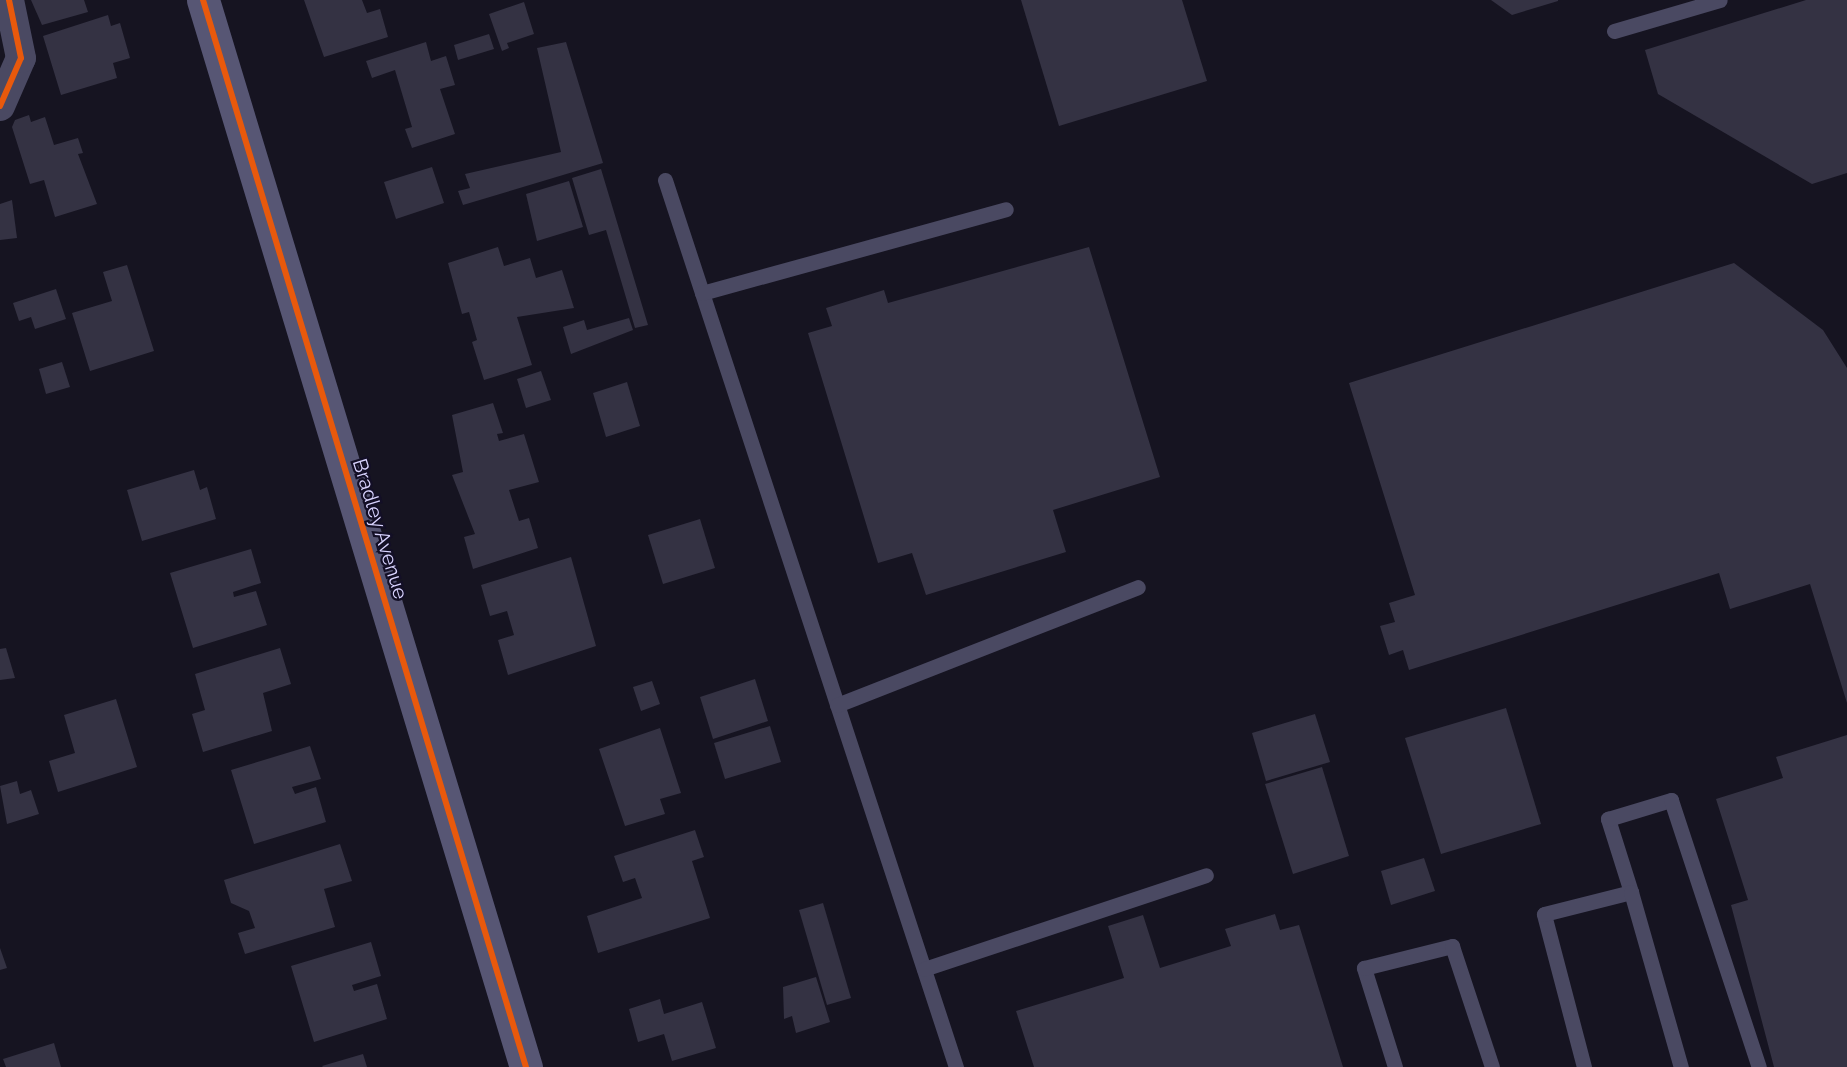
<!DOCTYPE html>
<style>
body{margin:0}
#map{position:relative;width:1847px;height:1067px;overflow:hidden;background:#161421;font-family:Raleway,sans-serif}
div>[style]{position:absolute}
.building>*{inset:0;background:#343243}
.lane>*{height:15px;margin:-7.5px;padding:0 7.5px;transform-origin:7.5px;border-radius:7.5px;background:#4a4962}
.street>*{height:30px;margin:-15px;padding:0 15px;transform-origin:15px;border-radius:15px;background:#4a4962}
.secondary>*{height:33px;margin:-16.5px;padding:0 16.5px;transform-origin:16.5px;border-radius:16.5px;background:#575674}
.cycleway>*{height:6px;margin:-3px;padding:0 3px;transform-origin:3px;border-radius:3px;background:#e8590c}
span{translate:-50% -50%;white-space:nowrap;text-align:center;line-height:1.15;-webkit-text-stroke:4.5px #130f26;paint-order:stroke}
.street-label{font-size:20px;color:#d9d4ff}
</style>
<div id="map">
<div class="building">
<i style="clip-path:polygon(31px 0,84px 0,88px 12px,42px 25px)"></i>
<i style="clip-path:polygon(304px 0,362px 0,367px 13px,380px 9px,388px 37px,324px 57px)"></i>
<i style="clip-path:polygon(1021px 0,1182px 0,1207px 81px,1059px 126px)"></i>
<i style="clip-path:polygon(1491px 0,1558px 0,1558px 1px,1512px 15px)"></i>
<i style="clip-path:polygon(1806px 0,1847px 0,1847px 173px,1812px 184px,1658px 94px,1645px 50px)"></i>
<i style="clip-path:polygon(524px 2px,534px 34px,507px 43px,509px 48px,502px 51px,489px 14px)"></i>
<i style="clip-path:polygon(108px 15px,111px 26px,120px 23px,130px 58px,113px 63px,117px 78px,61px 95px,43px 36px)"></i>
<i style="clip-path:polygon(489px 34px,494px 49px,458px 60px,454px 45px)"></i>
<i style="clip-path:polygon(426px 42px,431px 61px,446px 56px,455px 85px,440px 89px,455px 134px,412px 148px,405px 129px,412px 127px,395px 70px,372px 78px,366px 61px)"></i>
<i style="clip-path:polygon(566px 42px,603px 163px,463px 205px,458px 191px,470px 188px,465px 174px,561px 152px,537px 48px)"></i>
<i style="clip-path:polygon(29px 115px,31px 122px,45px 117px,54px 145px,78px 138px,83px 153px,78px 154px,97px 204px,55px 217px,44px 180px,30px 184px,12px 127px,15px 120px)"></i>
<i style="clip-path:polygon(432px 167px,444px 203px,396px 219px,384px 182px)"></i>
<i style="clip-path:polygon(601px 169px,648px 325px,635px 328px,606px 230px,589px 235px,572px 178px)"></i>
<i style="clip-path:polygon(569px 181px,583px 227px,537px 241px,526px 194px)"></i>
<i style="clip-path:polygon(12px 200px,17px 238px,0 240px,0 204px)"></i>
<i style="clip-path:polygon(498px 247px,504px 266px,530px 258px,536px 278px,562px 270px,574px 308px,517px 317px,532px 365px,484px 380px,472px 342px,477px 340px,469px 312px,462px 314px,448px 263px)"></i>
<i style="clip-path:polygon(1089px 247px,1160px 477px,1053px 510px,1066px 552px,926px 595px,912px 553px,878px 563px,808px 333px,832px 326px,826px 308px,884px 290px,888px 303px)"></i>
<i style="clip-path:polygon(1734px 263px,1823px 330px,1847px 368px,1847px 703px,1810px 584px,1730px 609px,1719px 573px,1409px 670px,1403px 650px,1389px 655px,1380px 626px,1395px 622px,1389px 603px,1415px 595px,1349px 383px)"></i>
<i style="clip-path:polygon(127px 265px,154px 351px,90px 371px,72px 313px,112px 301px,103px 272px)"></i>
<i style="clip-path:polygon(56px 289px,66px 319px,35px 329px,31px 317px,19px 321px,13px 303px)"></i>
<i style="clip-path:polygon(629px 318px,633px 330px,571px 354px,563px 327px,584px 320px,587px 330px)"></i>
<i style="clip-path:polygon(62px 362px,70px 387px,46px 394px,39px 369px)"></i>
<i style="clip-path:polygon(541px 371px,551px 400px,526px 408px,517px 379px)"></i>
<i style="clip-path:polygon(627px 382px,640px 426px,606px 437px,593px 393px)"></i>
<i style="clip-path:polygon(493px 403px,503px 433px,497px 434px,499px 441px,524px 434px,539px 482px,509px 490px,519px 521px,529px 518px,538px 548px,473px 569px,464px 537px,475px 534px,452px 475px,463px 472px,452px 415px)"></i>
<i style="clip-path:polygon(194px 470px,200px 490px,207px 487px,216px 519px,142px 541px,127px 490px)"></i>
<i style="clip-path:polygon(700px 519px,715px 568px,663px 584px,648px 535px)"></i>
<i style="clip-path:polygon(251px 549px,261px 583px,233px 592px,234px 597px,256px 591px,267px 625px,193px 648px,170px 573px)"></i>
<i style="clip-path:polygon(571px 557px,596px 646px,508px 675px,498px 640px,514px 635px,507px 611px,490px 616px,481px 585px)"></i>
<i style="clip-path:polygon(6px 648px,15px 678px,0 680px,0 649px)"></i>
<i style="clip-path:polygon(280px 648px,291px 684px,263px 693px,272px 731px,203px 752px,192px 714px,205px 710px,195px 674px)"></i>
<i style="clip-path:polygon(755px 679px,768px 721px,713px 739px,700px 697px)"></i>
<i style="clip-path:polygon(652px 681px,660px 704px,641px 711px,633px 687px)"></i>
<i style="clip-path:polygon(116px 699px,137px 767px,58px 792px,49px 761px,75px 753px,64px 715px)"></i>
<i style="clip-path:polygon(1506px 708px,1541px 824px,1441px 854px,1405px 738px)"></i>
<i style="clip-path:polygon(1315px 714px,1330px 762px,1266px 781px,1252px 733px)"></i>
<i style="clip-path:polygon(770px 726px,781px 762px,725px 779px,714px 743px)"></i>
<i style="clip-path:polygon(660px 728px,681px 793px,660px 799px,665px 814px,625px 826px,599px 749px)"></i>
<i style="clip-path:polygon(1847px 735px,1847px 1067px,1774px 1067px,1731px 905px,1748px 900px,1716px 799px,1783px 778px,1776px 757px)"></i>
<i style="clip-path:polygon(310px 746px,321px 779px,292px 787px,295px 794px,316px 787px,326px 822px,254px 844px,231px 770px)"></i>
<i style="clip-path:polygon(1322px 767px,1349px 856px,1293px 874px,1265px 784px)"></i>
<i style="clip-path:polygon(17px 781px,20px 794px,31px 790px,39px 814px,7px 824px,0 786px)"></i>
<i style="clip-path:polygon(695px 830px,704px 857px,692px 861px,710px 918px,598px 953px,587px 916px,642px 898px,635px 878px,623px 882px,614px 856px)"></i>
<i style="clip-path:polygon(340px 844px,352px 881px,324px 889px,335px 927px,245px 954px,238px 933px,255px 928px,249px 911px,231px 903px,224px 880px)"></i>
<i style="clip-path:polygon(1424px 858px,1435px 891px,1391px 905px,1381px 871px)"></i>
<i style="clip-path:polygon(823px 903px,851px 998px,827px 1005px,799px 910px)"></i>
<i style="clip-path:polygon(1275px 914px,1280px 930px,1299px 925px,1343px 1067px,1034px 1067px,1016px 1011px,1124px 978px,1108px 926px,1143px 915px,1160px 968px,1231px 946px,1225px 929px)"></i>
<i style="clip-path:polygon(371px 942px,381px 976px,352px 985px,354px 991px,377px 984px,387px 1019px,314px 1042px,291px 966px)"></i>
<i style="clip-path:polygon(0 948px,7px 968px,0 970px)"></i>
<i style="clip-path:polygon(816px 977px,830px 1022px,796px 1033px,792px 1016px,784px 1019px,783px 987px)"></i>
<i style="clip-path:polygon(660px 999px,664px 1014px,702px 1002px,716px 1048px,672px 1061px,664px 1034px,638px 1042px,629px 1009px)"></i>
<i style="clip-path:polygon(54px 1043px,61px 1067px,6px 1067px,3px 1059px)"></i>
<i style="clip-path:polygon(363px 1054px,367px 1067px,323px 1067px,322px 1066px)"></i>
</div>
<div class="lane">
<i style="left:1614px;top:31px;width:110px;rotate:-16.3deg"></i>
<i style="left:665px;top:180px;width:934px;rotate:71.84deg"></i>
<i style="left:702px;top:293px;width:315px;rotate:-15.4deg"></i>
<i style="left:837px;top:705px;width:323px;rotate:-21.4deg"></i>
<i style="left:1631px;top:892px;width:77px;rotate:-107.5deg"></i>
<i style="left:1608px;top:819px;width:66px;rotate:-16.8deg"></i>
<i style="left:1671px;top:800px;width:281px;rotate:71.8deg"></i>
<i style="left:924px;top:969px;width:297px;rotate:-18.4deg"></i>
<i style="left:1395px;top:1067px;width:104px;rotate:-107.4deg"></i>
<i style="left:1364px;top:968px;width:91px;rotate:-14deg"></i>
<i style="left:1452px;top:946px;width:127px;rotate:71.7deg"></i>
<i style="left:1584px;top:1067px;width:158px;rotate:-104.7deg"></i>
<i style="left:1544px;top:914px;width:90px;rotate:-14.2deg"></i>
<i style="left:1631px;top:892px;width:182px;rotate:74.1deg"></i>
</div>
<div class="street">
<i style="left:0;top:106px;width:52px;rotate:-66.4deg"></i>
<i style="left:21px;top:58px;width:59px;rotate:-101.7deg"></i>
</div>
<div class="secondary">
<i style="left:203px;top:0;width:1115px;rotate:73.16deg"></i>
</div>
<div class="cycleway">
<i style="left:203px;top:0;width:1115px;rotate:73.16deg"></i>
<i style="left:0;top:106px;width:52px;rotate:-66.4deg"></i>
<i style="left:21px;top:58px;width:59px;rotate:-101.7deg"></i>
</div>
<div class="street-label">
<span style="left:380px;top:529px;rotate:73deg">Bradley Avenue</span>
</div>
</div>
